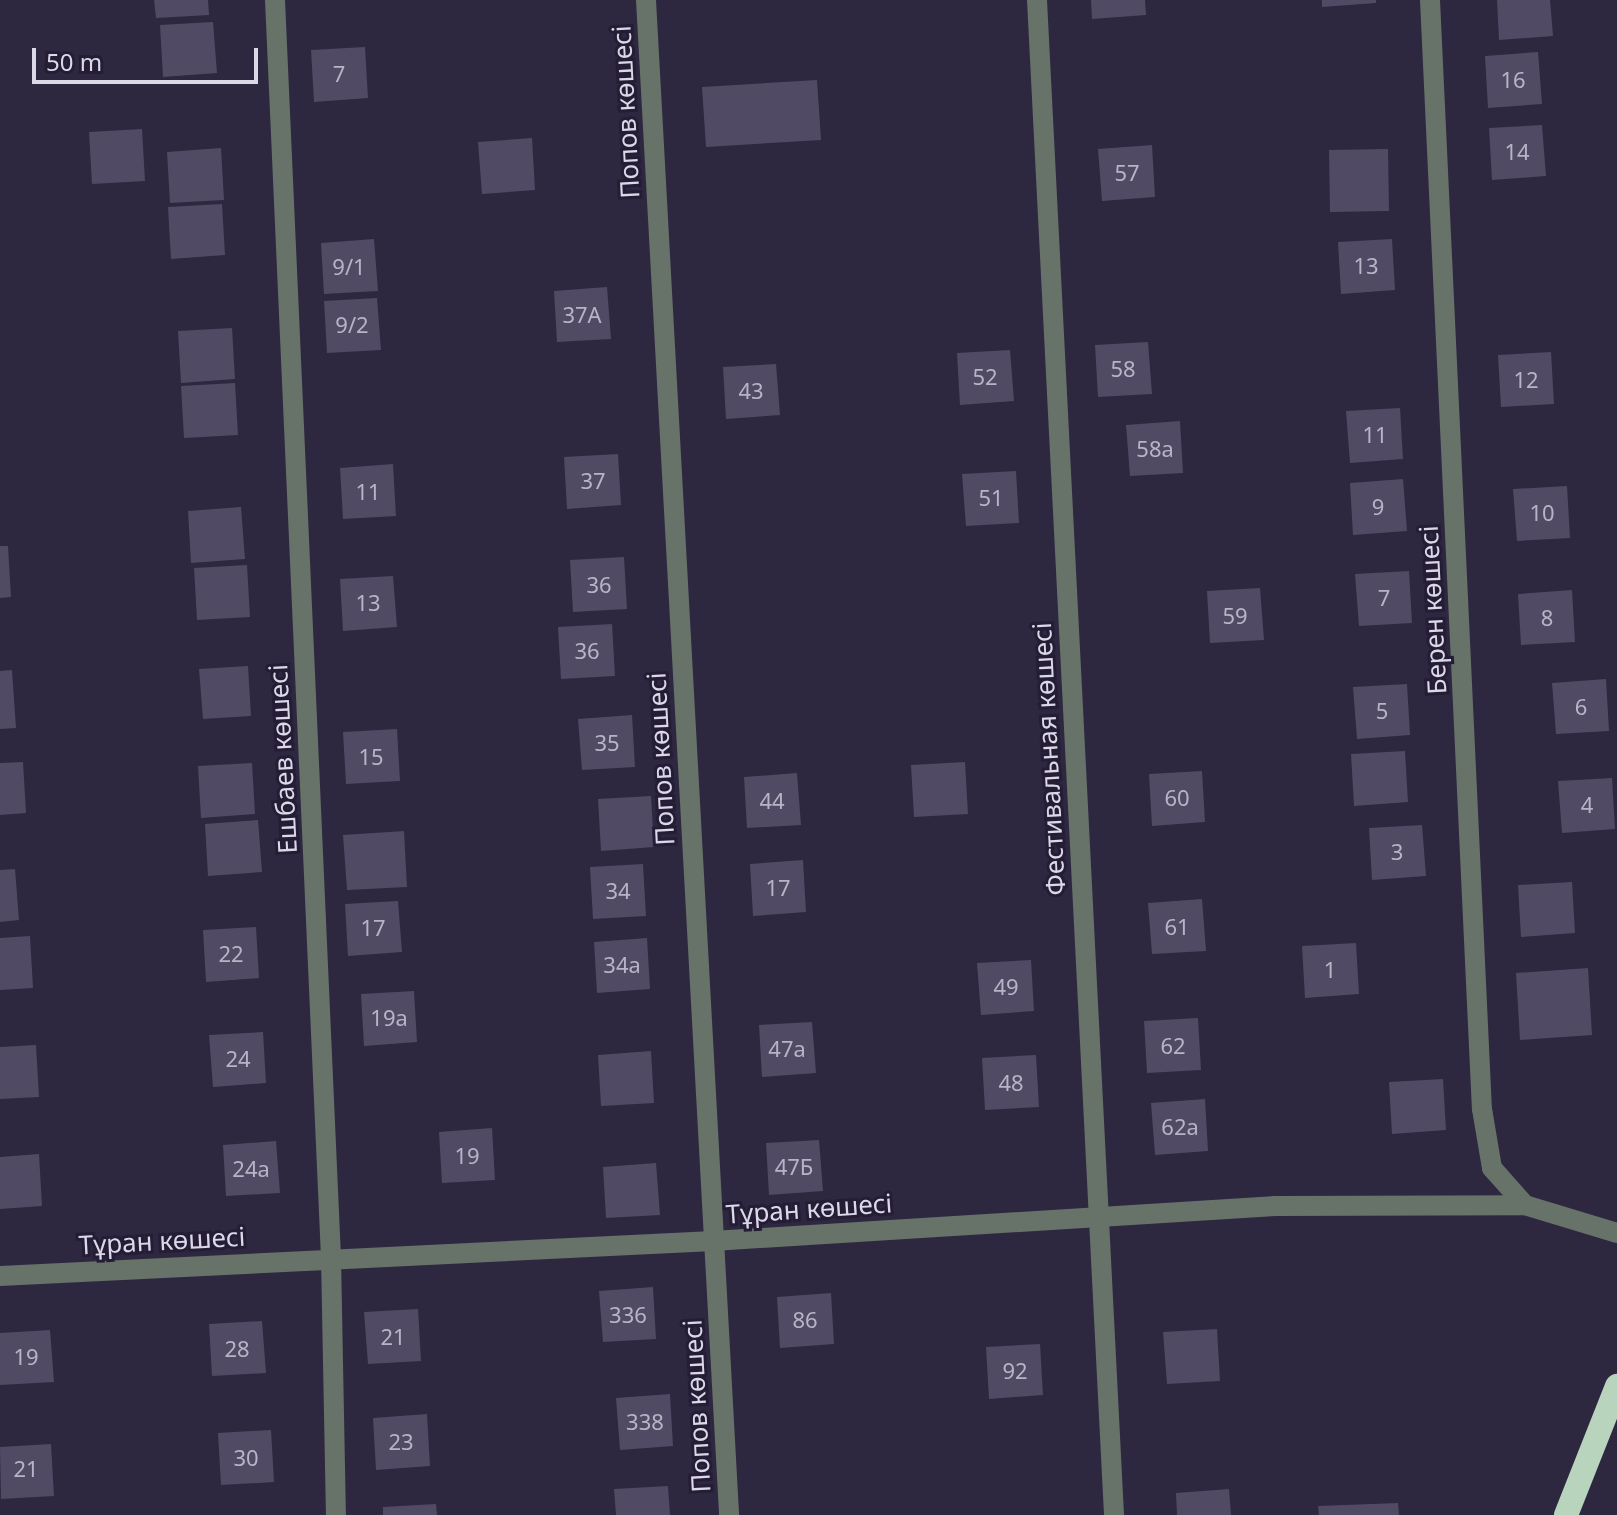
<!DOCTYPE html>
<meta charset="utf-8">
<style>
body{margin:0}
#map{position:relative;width:1617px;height:1515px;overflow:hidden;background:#2d2740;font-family:"Noto Sans",sans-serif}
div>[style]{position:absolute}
.building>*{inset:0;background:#504a65}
.minor>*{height:20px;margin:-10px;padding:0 10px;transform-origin:10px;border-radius:10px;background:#677269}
.highway>*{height:24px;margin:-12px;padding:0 12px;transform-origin:12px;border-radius:12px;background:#b8d4bc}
span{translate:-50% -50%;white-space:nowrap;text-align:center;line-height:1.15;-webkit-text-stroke:6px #241d35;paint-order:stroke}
.number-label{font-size:22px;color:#b8b4c7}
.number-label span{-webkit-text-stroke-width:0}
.street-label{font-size:26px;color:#dbd8e8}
.scale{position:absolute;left:32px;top:48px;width:226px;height:36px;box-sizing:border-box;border:4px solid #dbd8e8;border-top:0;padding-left:10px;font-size:24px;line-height:28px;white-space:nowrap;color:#dbd8e8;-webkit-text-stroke:6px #241d35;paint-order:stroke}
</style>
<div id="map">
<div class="building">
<i style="clip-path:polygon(154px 0,208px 0,209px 15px,156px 18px)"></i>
<i style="clip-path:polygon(1091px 0,1145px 0,1146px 15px,1092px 19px)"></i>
<i style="clip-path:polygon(1322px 0,1376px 0,1376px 3px,1322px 7px)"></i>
<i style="clip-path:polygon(1497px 0,1550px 0,1553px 36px,1499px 40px)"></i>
<i style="clip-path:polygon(213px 22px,217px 73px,163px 77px,160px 25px)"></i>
<i style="clip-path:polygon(365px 47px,368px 98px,314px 102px,311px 50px)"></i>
<i style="clip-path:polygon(1538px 52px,1542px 104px,1488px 108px,1485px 56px)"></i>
<i style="clip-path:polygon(817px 80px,821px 140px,706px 147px,702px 87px)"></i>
<i style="clip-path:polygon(1542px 125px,1546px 176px,1492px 180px,1489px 128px)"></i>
<i style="clip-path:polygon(142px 129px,145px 181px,92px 184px,89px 132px)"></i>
<i style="clip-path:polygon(532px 138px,535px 190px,482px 194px,478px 142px)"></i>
<i style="clip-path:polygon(1152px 145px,1155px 197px,1102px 201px,1098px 149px)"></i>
<i style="clip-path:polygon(221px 148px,224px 200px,170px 203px,167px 152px)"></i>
<i style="clip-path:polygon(1388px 149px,1389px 211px,1330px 212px,1329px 150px)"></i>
<i style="clip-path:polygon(222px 204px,225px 255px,171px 259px,168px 207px)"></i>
<i style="clip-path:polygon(374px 239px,378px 291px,324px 294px,321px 243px)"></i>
<i style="clip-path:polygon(1392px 239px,1395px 290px,1341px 294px,1338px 242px)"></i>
<i style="clip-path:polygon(607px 287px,611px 339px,557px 342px,554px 291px)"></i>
<i style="clip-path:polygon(377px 298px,381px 350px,327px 353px,324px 301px)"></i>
<i style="clip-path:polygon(232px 328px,235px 379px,181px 383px,178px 331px)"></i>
<i style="clip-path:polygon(1148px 342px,1152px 394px,1098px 397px,1095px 345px)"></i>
<i style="clip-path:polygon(1010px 350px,1014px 401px,960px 405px,957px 353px)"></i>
<i style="clip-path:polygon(1551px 352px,1554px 404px,1501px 407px,1498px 355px)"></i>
<i style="clip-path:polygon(776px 364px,780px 415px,726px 419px,723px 367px)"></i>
<i style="clip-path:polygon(235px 383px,238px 435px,184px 438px,181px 386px)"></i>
<i style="clip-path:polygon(1400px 408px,1403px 459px,1350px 463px,1346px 411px)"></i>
<i style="clip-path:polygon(1180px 421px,1183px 473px,1130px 476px,1126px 425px)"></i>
<i style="clip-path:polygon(618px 454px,621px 505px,567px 509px,564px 457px)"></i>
<i style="clip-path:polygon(393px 464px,396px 516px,343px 519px,340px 468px)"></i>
<i style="clip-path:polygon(1016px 471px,1019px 523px,966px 526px,962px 474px)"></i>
<i style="clip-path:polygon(1403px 479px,1407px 531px,1353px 535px,1350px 483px)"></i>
<i style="clip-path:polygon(1567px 486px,1570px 538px,1517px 541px,1513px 489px)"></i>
<i style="clip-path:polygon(241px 507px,245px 559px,191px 563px,188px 511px)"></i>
<i style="clip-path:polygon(0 546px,8px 546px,11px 597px,0 598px)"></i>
<i style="clip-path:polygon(624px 557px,627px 609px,573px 612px,570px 560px)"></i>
<i style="clip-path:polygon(247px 565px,250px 617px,197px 620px,194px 568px)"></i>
<i style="clip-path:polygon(1409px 571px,1412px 623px,1359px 626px,1355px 574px)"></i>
<i style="clip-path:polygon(393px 576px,397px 627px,343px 631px,340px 579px)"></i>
<i style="clip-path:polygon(1260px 588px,1264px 640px,1210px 643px,1207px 591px)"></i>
<i style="clip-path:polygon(1572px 590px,1575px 642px,1521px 645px,1518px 594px)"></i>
<i style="clip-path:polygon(612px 624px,615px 676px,561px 679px,558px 627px)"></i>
<i style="clip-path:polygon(248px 666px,251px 716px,203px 719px,199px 669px)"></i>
<i style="clip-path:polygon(12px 670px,16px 728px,0 729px,0 671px)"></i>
<i style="clip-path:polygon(1606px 679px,1609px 731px,1556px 734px,1552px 683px)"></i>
<i style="clip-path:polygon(1407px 684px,1410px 735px,1357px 739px,1353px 687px)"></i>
<i style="clip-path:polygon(632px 715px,635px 767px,582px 770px,578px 719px)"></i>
<i style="clip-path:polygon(397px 729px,400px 781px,346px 784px,343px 732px)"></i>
<i style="clip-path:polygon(1405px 751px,1408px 802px,1354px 806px,1351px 754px)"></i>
<i style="clip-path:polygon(23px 762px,26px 813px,0 815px,0 763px)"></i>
<i style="clip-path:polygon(965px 762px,968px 814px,914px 817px,911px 765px)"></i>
<i style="clip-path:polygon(252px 763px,255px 814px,201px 818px,198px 766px)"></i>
<i style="clip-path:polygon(1202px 771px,1205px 822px,1152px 826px,1149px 774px)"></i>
<i style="clip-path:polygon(797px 773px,801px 825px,747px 828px,744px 777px)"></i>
<i style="clip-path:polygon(1612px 778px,1615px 829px,1562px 833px,1558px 781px)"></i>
<i style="clip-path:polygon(651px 796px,654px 847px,601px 851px,598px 799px)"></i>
<i style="clip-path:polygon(258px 820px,262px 872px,208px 876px,205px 824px)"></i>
<i style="clip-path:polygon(1422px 825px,1426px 876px,1372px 880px,1369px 828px)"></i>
<i style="clip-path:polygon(404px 831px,407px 887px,347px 890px,343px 835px)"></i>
<i style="clip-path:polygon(803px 860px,806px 912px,753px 916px,750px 864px)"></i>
<i style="clip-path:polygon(643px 864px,646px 916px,593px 919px,590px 867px)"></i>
<i style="clip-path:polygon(15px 869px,19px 920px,0 922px,0 870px)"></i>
<i style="clip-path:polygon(1572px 882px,1575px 933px,1521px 937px,1518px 885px)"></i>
<i style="clip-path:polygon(1202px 899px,1206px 951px,1152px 954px,1148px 903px)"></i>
<i style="clip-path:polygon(398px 901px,402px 952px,348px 956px,345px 904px)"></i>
<i style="clip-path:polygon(256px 927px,259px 978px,206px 982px,203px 930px)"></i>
<i style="clip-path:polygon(30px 936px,33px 988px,0 990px,0 938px)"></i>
<i style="clip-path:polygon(647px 938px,650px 989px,597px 993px,594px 942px)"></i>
<i style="clip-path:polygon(1356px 943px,1359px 994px,1305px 998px,1302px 946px)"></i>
<i style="clip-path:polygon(1031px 960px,1034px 1011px,981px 1015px,977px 963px)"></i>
<i style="clip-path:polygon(1588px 968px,1592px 1035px,1520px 1040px,1516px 973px)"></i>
<i style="clip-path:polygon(414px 991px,417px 1042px,364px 1046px,361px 994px)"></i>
<i style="clip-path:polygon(1198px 1018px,1201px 1070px,1147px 1073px,1144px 1021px)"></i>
<i style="clip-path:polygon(812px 1022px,816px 1073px,762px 1077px,759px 1025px)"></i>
<i style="clip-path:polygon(263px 1032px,266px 1083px,213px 1087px,209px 1035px)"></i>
<i style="clip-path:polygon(36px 1045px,39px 1097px,0 1099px,0 1047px)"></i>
<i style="clip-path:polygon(651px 1051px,654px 1103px,601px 1106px,598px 1055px)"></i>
<i style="clip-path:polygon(1036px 1055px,1039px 1107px,985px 1110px,982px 1058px)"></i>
<i style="clip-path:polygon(1443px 1079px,1446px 1130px,1392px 1134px,1389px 1082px)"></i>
<i style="clip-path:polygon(1205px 1099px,1208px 1151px,1155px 1155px,1151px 1103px)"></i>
<i style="clip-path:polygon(492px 1128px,495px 1180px,442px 1183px,439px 1132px)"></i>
<i style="clip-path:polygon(819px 1140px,823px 1191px,769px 1195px,766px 1143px)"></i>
<i style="clip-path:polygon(276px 1141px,280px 1193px,226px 1196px,223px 1145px)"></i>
<i style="clip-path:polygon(39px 1154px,42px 1206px,0 1209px,0 1157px)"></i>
<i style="clip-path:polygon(656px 1163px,660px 1215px,606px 1218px,603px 1167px)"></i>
<i style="clip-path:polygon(653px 1287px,656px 1339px,603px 1342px,599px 1291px)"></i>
<i style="clip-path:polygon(831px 1293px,834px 1344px,780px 1348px,777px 1297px)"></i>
<i style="clip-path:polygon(418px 1309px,421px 1361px,368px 1364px,364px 1312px)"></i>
<i style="clip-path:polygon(262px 1321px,266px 1373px,212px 1376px,209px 1324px)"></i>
<i style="clip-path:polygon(1217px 1329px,1220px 1381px,1167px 1384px,1163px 1332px)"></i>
<i style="clip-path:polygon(50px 1330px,54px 1382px,0 1385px,0 1333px)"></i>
<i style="clip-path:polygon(1040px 1344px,1043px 1395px,989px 1399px,986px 1347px)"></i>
<i style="clip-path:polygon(670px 1394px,673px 1446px,620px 1450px,616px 1398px)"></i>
<i style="clip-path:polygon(427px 1414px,430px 1466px,376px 1470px,373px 1418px)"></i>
<i style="clip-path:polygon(271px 1430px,274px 1482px,221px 1485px,218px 1433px)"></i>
<i style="clip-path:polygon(51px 1444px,54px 1496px,1px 1499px,0 1447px)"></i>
<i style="clip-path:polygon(668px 1486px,670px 1515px,616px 1515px,614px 1489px)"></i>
<i style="clip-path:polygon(1229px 1489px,1231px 1515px,1177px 1515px,1176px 1493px)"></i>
<i style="clip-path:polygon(1398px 1503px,1399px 1515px,1319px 1515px,1318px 1506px)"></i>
<i style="clip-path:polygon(436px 1504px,437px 1515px,383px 1515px,383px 1507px)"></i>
</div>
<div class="minor">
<i style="left:275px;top:0;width:1259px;rotate:87.45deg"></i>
<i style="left:331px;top:1258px;width:257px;rotate:88.9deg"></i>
<i style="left:646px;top:0;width:1517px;rotate:86.86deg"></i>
<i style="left:1037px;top:0;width:1517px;rotate:87.09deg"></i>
<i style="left:1430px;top:0;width:1110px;rotate:87.32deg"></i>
<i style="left:1482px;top:1109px;width:60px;rotate:80.4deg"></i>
<i style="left:1492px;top:1168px;width:50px;rotate:48.3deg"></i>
<i style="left:0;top:1276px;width:714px;rotate:-2.81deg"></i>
<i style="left:713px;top:1241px;width:564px;rotate:-3.56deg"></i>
<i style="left:1276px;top:1206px;width:249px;rotate:-0.2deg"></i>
<i style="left:1525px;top:1205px;width:96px;rotate:16.9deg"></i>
</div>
<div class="highway">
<i style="left:1566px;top:1515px;width:139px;rotate:-68.4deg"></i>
</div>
<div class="number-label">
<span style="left:339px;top:74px">7</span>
<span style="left:1513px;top:80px">16</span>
<span style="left:1517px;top:152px">14</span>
<span style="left:1127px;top:173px">57</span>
<span style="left:1366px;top:266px">13</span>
<span style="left:349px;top:267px">9/1</span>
<span style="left:582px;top:315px">37А</span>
<span style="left:352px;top:325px">9/2</span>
<span style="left:1123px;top:369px">58</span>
<span style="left:985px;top:377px">52</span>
<span style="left:1526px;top:380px">12</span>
<span style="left:751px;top:391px">43</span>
<span style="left:1375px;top:435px">11</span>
<span style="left:1155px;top:449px">58а</span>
<span style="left:593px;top:481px">37</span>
<span style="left:368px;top:492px">11</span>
<span style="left:991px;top:498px">51</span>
<span style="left:1378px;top:507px">9</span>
<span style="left:1542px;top:513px">10</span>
<span style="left:599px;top:585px">36</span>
<span style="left:1384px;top:598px">7</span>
<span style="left:368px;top:603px">13</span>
<span style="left:1235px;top:616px">59</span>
<span style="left:1547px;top:618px">8</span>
<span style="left:587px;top:651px">36</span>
<span style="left:1581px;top:707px">6</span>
<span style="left:1382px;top:711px">5</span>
<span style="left:607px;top:743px">35</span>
<span style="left:371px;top:757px">15</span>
<span style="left:1177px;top:798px">60</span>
<span style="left:772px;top:801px">44</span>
<span style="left:1587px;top:805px">4</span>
<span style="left:1397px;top:852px">3</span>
<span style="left:778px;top:888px">17</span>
<span style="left:618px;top:891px">34</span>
<span style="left:1177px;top:927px">61</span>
<span style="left:373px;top:928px">17</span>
<span style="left:231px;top:954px">22</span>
<span style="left:622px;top:965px">34а</span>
<span style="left:1330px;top:970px">1</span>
<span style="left:1006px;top:987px">49</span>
<span style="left:389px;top:1018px">19а</span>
<span style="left:1173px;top:1046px">62</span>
<span style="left:787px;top:1049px">47а</span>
<span style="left:238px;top:1059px">24</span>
<span style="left:1011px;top:1083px">48</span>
<span style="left:1180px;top:1127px">62а</span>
<span style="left:467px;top:1156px">19</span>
<span style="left:794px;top:1167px">47Б</span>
<span style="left:251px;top:1169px">24а</span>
<span style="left:628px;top:1315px">336</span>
<span style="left:805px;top:1320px">86</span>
<span style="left:393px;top:1337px">21</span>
<span style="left:237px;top:1349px">28</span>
<span style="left:26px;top:1357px">19</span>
<span style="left:1015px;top:1371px">92</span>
<span style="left:645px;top:1422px">338</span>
<span style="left:401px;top:1442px">23</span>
<span style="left:246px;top:1458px">30</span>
<span style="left:26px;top:1469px">21</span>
</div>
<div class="street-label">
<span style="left:626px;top:112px;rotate:-93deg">Попов көшесі</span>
<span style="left:1433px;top:610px;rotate:-93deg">Берен көшесі</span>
<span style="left:283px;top:759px;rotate:-93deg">Ешбаев көшесі</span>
<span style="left:661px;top:759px;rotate:-93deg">Попов көшесі</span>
<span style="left:1049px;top:759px;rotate:-93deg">Фестивальная көшесі</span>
<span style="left:809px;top:1209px;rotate:-4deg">Тұран көшесі</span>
<span style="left:162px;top:1241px;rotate:-3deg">Тұран көшесі</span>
<span style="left:697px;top:1406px;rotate:-93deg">Попов көшесі</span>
</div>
<div class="scale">50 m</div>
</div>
